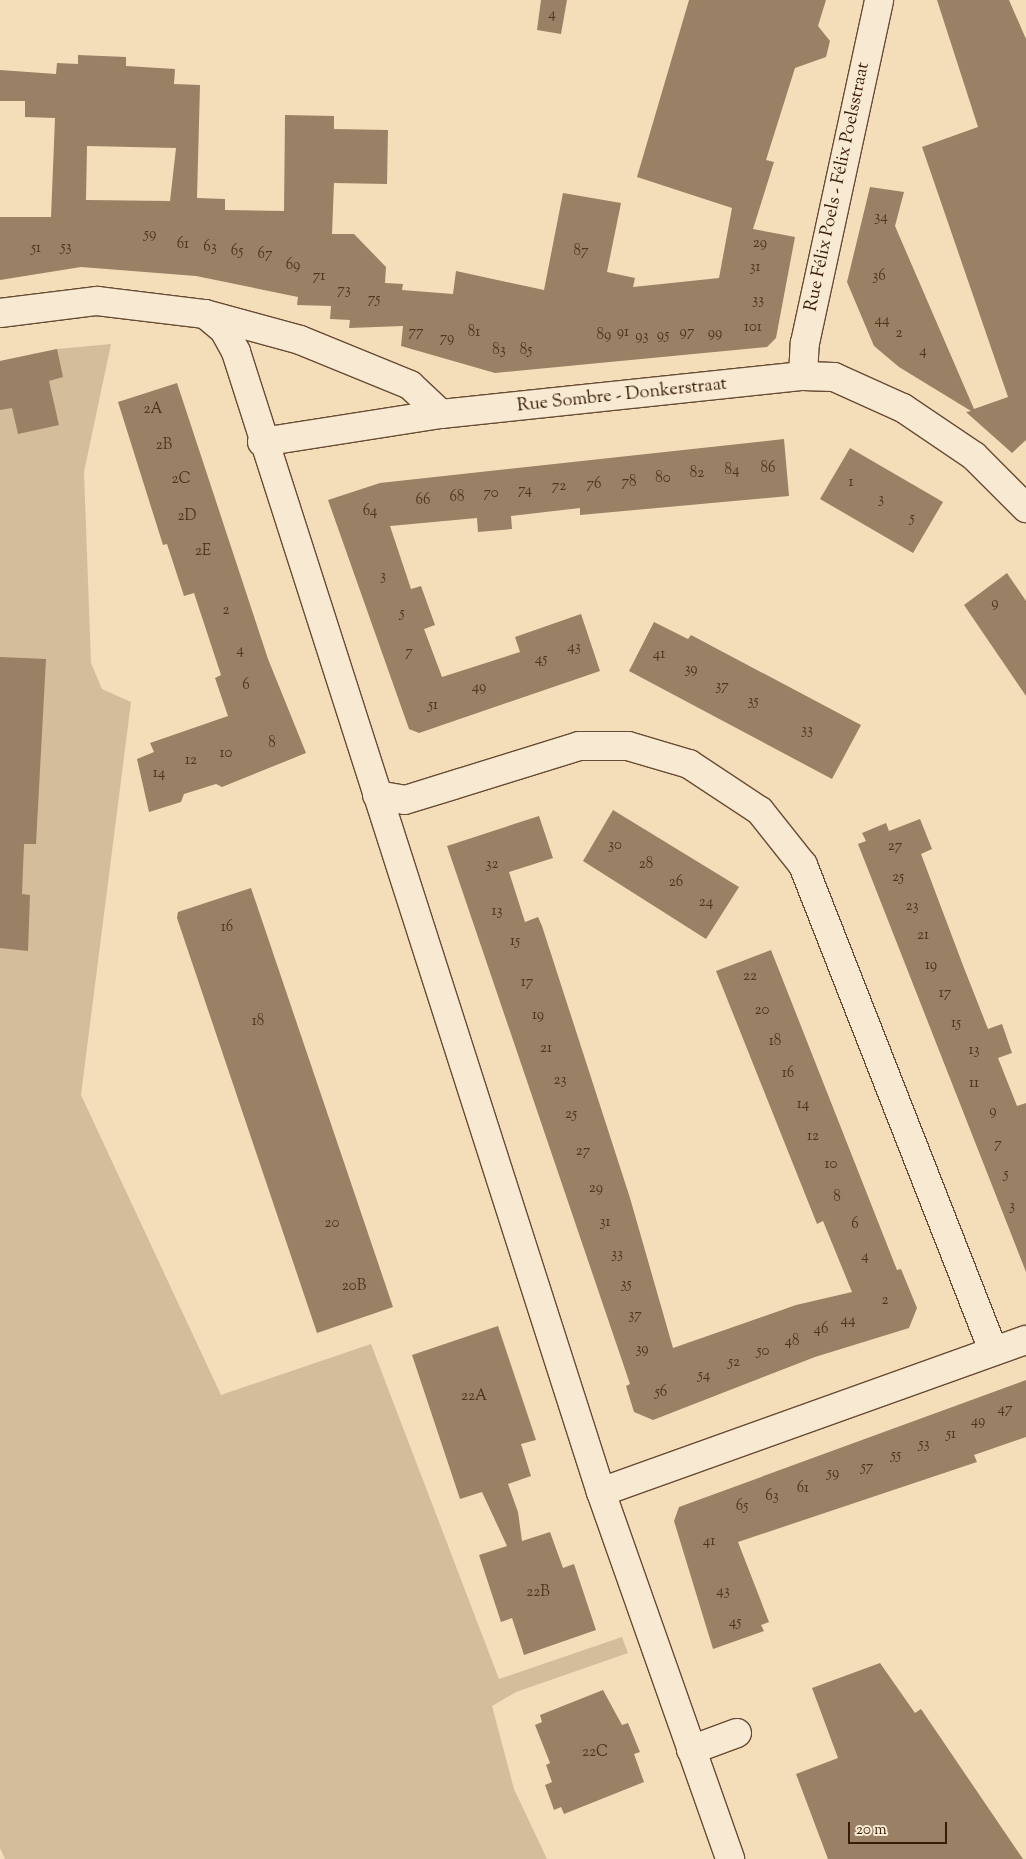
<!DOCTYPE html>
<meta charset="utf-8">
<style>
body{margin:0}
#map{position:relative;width:1026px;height:1859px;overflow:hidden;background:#f4deb9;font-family:"Sorts Mill Goudy",serif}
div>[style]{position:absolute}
.green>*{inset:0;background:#d4bd9b}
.building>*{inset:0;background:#9a8064}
.roads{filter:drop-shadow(1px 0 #674b34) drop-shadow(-1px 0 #674b34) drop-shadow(0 1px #674b34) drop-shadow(0 -1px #674b34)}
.minor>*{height:28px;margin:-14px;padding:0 14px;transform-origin:14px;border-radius:14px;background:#f8ead2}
span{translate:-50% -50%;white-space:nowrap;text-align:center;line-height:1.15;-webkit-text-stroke:4.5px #f8ead2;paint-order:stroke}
.number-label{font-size:15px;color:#50341e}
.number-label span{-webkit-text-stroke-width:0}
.street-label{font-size:18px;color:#381a07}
.scale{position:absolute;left:848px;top:1822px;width:99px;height:22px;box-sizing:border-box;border:2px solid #381a07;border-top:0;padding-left:6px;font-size:15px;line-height:18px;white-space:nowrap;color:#381a07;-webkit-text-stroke:4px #f8ead2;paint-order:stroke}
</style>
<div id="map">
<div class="green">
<i style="clip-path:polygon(111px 344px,84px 472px,91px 663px,102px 689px,131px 702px,81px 1095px,221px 1395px,371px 1344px,499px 1679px,622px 1637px,628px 1653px,516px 1692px,492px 1706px,514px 1789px,547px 1859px,5px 1859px,0 1848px,0 361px,57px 349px)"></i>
</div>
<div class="building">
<i style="clip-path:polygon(541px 0,567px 0,561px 34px,537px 30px)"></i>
<i style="clip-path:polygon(evenodd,689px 0,826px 0,818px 26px,830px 41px,826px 57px,795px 68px,766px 160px,774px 162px,753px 229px,795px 237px,776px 338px,767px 347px,495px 373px,401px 346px,403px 326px,349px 328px,350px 320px,330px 319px,331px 306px,297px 305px,298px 297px,196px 276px,81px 267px,0 280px,0 217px,51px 217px,55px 118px,25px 117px,25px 101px,0 101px,0 70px,56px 74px,57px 63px,78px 64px,78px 55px,126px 57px,126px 66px,175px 69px,174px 84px,200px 85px,197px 198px,225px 199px,225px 210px,284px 211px,285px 115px,334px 116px,334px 129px,388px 130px,387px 184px,334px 183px,332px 234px,354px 234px,386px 267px,385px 283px,403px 284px,402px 290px,453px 294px,456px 271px,544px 290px,563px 193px,621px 203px,607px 272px,635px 278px,633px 287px,719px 278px,732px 208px,637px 177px,689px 0,87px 146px,176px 148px,170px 201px,86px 200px,87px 146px)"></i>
<i style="clip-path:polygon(937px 0,1009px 0,1026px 39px,1026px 440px,1012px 453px,966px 412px,971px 411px,899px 367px,874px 346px,847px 282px,870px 187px,904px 192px,895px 226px,974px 409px,1008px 397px,922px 147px,978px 127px)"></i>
<i style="clip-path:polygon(57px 349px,63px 377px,49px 381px,59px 425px,18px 434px,12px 408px,0 410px,0 361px)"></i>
<i style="clip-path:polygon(177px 383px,268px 659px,306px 753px,222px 787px,216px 784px,184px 794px,181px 802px,149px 812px,137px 759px,154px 752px,150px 743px,228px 716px,215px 678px,221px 675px,194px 593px,184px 596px,167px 544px,163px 545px,118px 402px)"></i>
<i style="clip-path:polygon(784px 439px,789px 496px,580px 515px,580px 508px,511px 516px,512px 529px,478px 532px,477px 518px,390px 526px,411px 589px,421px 586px,435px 625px,424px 629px,442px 677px,520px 652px,515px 637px,581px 614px,600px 671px,419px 733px,409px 729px,328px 500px,380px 483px)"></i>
<i style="clip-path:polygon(850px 448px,943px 502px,913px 553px,820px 499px)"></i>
<i style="clip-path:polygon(1007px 573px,1026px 601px,1026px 696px,964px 605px)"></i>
<i style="clip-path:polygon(654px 622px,688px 639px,691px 635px,861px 725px,832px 779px,629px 671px)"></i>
<i style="clip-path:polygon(0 657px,46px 659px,36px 844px,24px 844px,22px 894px,30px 895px,28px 951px,0 948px)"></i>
<i style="clip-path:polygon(613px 810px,739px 887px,706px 939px,583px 861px)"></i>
<i style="clip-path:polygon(539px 816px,553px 858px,509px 872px,525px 922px,538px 917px,542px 926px,630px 1198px,673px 1348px,796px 1305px,852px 1292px,823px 1221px,817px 1224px,716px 971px,771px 950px,897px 1270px,901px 1269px,917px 1308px,909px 1328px,815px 1357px,653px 1420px,634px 1412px,626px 1386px,630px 1384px,447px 846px)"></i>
<i style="clip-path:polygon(920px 819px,932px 849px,921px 854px,964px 968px,988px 1029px,1002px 1024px,1012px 1053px,998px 1058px,1017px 1106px,1026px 1103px,1026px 1272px,858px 844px,866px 841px,862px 833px,886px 823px,889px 831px)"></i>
<i style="clip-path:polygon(251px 888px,393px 1307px,317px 1333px,177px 918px,178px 912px)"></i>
<i style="clip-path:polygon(498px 1326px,536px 1440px,521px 1444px,531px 1476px,508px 1484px,518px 1512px,522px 1541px,550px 1532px,563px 1568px,574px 1564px,596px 1630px,524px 1655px,512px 1618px,501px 1622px,479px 1555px,507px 1546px,482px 1492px,460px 1499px,412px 1355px)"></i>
<i style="clip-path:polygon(1026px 1380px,1026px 1437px,974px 1455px,977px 1462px,738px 1542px,769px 1622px,761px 1625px,764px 1631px,713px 1649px,674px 1521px,679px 1507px)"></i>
<i style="clip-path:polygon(880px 1663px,915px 1713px,921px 1709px,1023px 1859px,828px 1859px,796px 1774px,838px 1758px,812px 1688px)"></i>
<i style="clip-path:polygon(603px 1690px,622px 1725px,628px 1723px,640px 1752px,634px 1754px,644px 1782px,564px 1814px,561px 1807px,554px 1810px,545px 1785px,552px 1782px,546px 1765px,550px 1763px,535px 1725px,542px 1722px,540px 1715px)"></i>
</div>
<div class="roads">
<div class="minor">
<i style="left:0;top:313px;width:98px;rotate:-7.1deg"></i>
<i style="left:97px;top:301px;width:109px;rotate:6.9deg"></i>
<i style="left:205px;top:314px;width:98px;rotate:15.3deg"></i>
<i style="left:300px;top:340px;width:119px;rotate:22.2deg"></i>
<i style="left:410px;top:385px;width:42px;rotate:43.1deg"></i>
<i style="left:205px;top:314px;width:25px;rotate:40deg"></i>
<i style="left:224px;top:330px;width:25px;rotate:61deg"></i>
<i style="left:236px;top:352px;width:1197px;rotate:72.25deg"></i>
<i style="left:601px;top:1492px;width:389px;rotate:70.6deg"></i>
<i style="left:803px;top:376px;width:33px;rotate:-87deg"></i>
<i style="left:805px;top:343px;width:351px;rotate:-77.8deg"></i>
<i style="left:262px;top:442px;width:181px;rotate:-8.9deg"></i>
<i style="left:441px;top:414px;width:364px;rotate:-6deg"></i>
<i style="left:803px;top:376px;width:31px;rotate:2deg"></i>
<i style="left:834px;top:377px;width:76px;rotate:24.2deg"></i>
<i style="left:903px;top:408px;width:86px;rotate:34.1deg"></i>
<i style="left:974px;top:456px;width:74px;rotate:45deg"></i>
<i style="left:377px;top:795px;width:28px;rotate:10deg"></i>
<i style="left:405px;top:800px;width:182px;rotate:-17.2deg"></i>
<i style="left:579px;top:746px;width:49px"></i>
<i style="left:628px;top:746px;width:64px;rotate:16.4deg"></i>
<i style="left:689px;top:764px;width:85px;rotate:33.5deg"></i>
<i style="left:760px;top:811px;width:69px;rotate:51.5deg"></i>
<i style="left:803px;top:865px;width:521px;rotate:68.61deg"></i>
<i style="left:601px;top:1492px;width:451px;rotate:-19.7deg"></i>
<i style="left:691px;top:1750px;width:49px;rotate:-20.3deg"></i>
</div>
</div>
<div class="number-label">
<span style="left:552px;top:15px">4</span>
<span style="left:881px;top:218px">34</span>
<span style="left:150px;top:235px">59</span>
<span style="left:760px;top:244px">29</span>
<span style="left:183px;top:245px">61</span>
<span style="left:66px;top:248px">53</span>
<span style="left:210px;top:248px">63</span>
<span style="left:36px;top:249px">51</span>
<span style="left:237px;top:252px">65</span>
<span style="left:581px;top:252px">87</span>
<span style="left:265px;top:255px">67</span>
<span style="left:293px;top:266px">69</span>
<span style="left:755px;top:268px">31</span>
<span style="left:319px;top:277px">71</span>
<span style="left:879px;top:277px">36</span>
<span style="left:344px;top:291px">73</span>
<span style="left:374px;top:300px">75</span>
<span style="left:758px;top:301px">33</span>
<span style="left:882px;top:321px">44</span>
<span style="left:753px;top:328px">101</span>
<span style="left:416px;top:333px">77</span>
<span style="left:474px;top:333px">81</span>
<span style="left:623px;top:333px">91</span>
<span style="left:687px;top:333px">97</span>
<span style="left:715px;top:334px">99</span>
<span style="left:899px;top:334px">2</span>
<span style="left:604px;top:336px">89</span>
<span style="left:663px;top:336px">95</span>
<span style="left:642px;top:337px">93</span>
<span style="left:447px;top:339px">79</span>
<span style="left:499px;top:351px">83</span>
<span style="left:526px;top:351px">85</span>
<span style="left:923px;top:352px">4</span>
<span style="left:153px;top:410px">2A</span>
<span style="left:164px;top:446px">2B</span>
<span style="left:768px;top:469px">86</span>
<span style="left:732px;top:471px">84</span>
<span style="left:697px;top:474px">82</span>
<span style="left:663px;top:479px">80</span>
<span style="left:181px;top:480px">2C</span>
<span style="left:629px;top:483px">78</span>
<span style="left:851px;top:483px">1</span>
<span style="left:594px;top:485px">76</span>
<span style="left:559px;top:487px">72</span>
<span style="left:525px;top:491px">74</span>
<span style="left:491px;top:494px">70</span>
<span style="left:457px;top:498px">68</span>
<span style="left:881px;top:500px">3</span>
<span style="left:423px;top:501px">66</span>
<span style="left:370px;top:512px">64</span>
<span style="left:187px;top:517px">2D</span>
<span style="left:912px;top:519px">5</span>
<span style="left:203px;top:552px">2E</span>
<span style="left:383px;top:577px">3</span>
<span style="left:995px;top:604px">9</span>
<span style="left:226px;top:611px">2</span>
<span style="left:402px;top:614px">5</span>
<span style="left:574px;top:648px">43</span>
<span style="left:240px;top:651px">4</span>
<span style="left:409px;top:653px">7</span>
<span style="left:659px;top:655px">41</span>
<span style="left:541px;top:660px">45</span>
<span style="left:691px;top:670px">39</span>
<span style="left:246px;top:686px">6</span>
<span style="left:722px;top:687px">37</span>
<span style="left:479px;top:688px">49</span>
<span style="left:753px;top:702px">35</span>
<span style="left:433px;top:706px">51</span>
<span style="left:807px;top:731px">33</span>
<span style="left:272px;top:744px">8</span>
<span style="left:226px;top:754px">10</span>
<span style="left:191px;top:761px">12</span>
<span style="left:159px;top:774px">14</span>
<span style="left:615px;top:846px">30</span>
<span style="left:895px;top:847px">27</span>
<span style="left:492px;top:865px">32</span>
<span style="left:646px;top:865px">28</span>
<span style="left:898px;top:878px">25</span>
<span style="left:676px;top:883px">26</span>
<span style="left:706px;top:903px">24</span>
<span style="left:912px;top:907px">23</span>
<span style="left:497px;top:912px">13</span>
<span style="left:227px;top:928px">16</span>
<span style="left:923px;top:936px">21</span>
<span style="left:515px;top:942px">15</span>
<span style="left:931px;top:966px">19</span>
<span style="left:750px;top:977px">22</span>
<span style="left:527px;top:983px">17</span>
<span style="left:945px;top:994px">17</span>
<span style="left:762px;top:1011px">20</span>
<span style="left:538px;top:1016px">19</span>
<span style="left:258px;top:1022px">18</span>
<span style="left:956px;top:1024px">15</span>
<span style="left:775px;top:1042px">18</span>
<span style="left:546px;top:1049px">21</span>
<span style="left:974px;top:1051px">13</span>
<span style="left:788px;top:1074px">16</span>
<span style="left:560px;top:1081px">23</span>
<span style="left:974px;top:1084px">11</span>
<span style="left:803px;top:1105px">14</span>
<span style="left:993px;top:1112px">9</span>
<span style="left:571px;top:1115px">25</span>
<span style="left:813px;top:1137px">12</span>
<span style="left:998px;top:1145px">7</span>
<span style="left:583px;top:1152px">27</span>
<span style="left:831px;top:1165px">10</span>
<span style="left:1006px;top:1175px">5</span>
<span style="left:596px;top:1189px">29</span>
<span style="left:837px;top:1198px">8</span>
<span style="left:1012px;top:1207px">3</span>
<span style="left:605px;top:1223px">31</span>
<span style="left:332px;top:1224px">20</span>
<span style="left:855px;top:1225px">6</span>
<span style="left:617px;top:1255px">33</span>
<span style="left:865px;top:1257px">4</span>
<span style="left:626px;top:1285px">35</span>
<span style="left:354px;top:1287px">20B</span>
<span style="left:885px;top:1301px">2</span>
<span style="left:635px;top:1316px">37</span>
<span style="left:848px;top:1321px">44</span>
<span style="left:821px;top:1330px">46</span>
<span style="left:792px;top:1342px">48</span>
<span style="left:642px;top:1350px">39</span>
<span style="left:763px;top:1352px">50</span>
<span style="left:734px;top:1363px">52</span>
<span style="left:704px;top:1376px">54</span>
<span style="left:661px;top:1393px">56</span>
<span style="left:474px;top:1397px">22A</span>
<span style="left:1005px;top:1410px">47</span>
<span style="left:978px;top:1422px">49</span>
<span style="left:951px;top:1435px">51</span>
<span style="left:924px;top:1445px">53</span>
<span style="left:896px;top:1456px">55</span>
<span style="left:867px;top:1468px">57</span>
<span style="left:833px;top:1474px">59</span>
<span style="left:803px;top:1489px">61</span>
<span style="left:772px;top:1497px">63</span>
<span style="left:742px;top:1507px">65</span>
<span style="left:709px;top:1542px">41</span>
<span style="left:723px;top:1592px">43</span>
<span style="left:538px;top:1593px">22B</span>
<span style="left:735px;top:1623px">45</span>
<span style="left:595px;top:1753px">22C</span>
</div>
<div class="street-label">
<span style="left:838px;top:187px;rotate:-78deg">Rue Félix Poels - Félix Poelsstraat</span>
<span style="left:622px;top:396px;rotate:-6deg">Rue Sombre - Donkerstraat</span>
</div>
<div class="scale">20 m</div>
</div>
